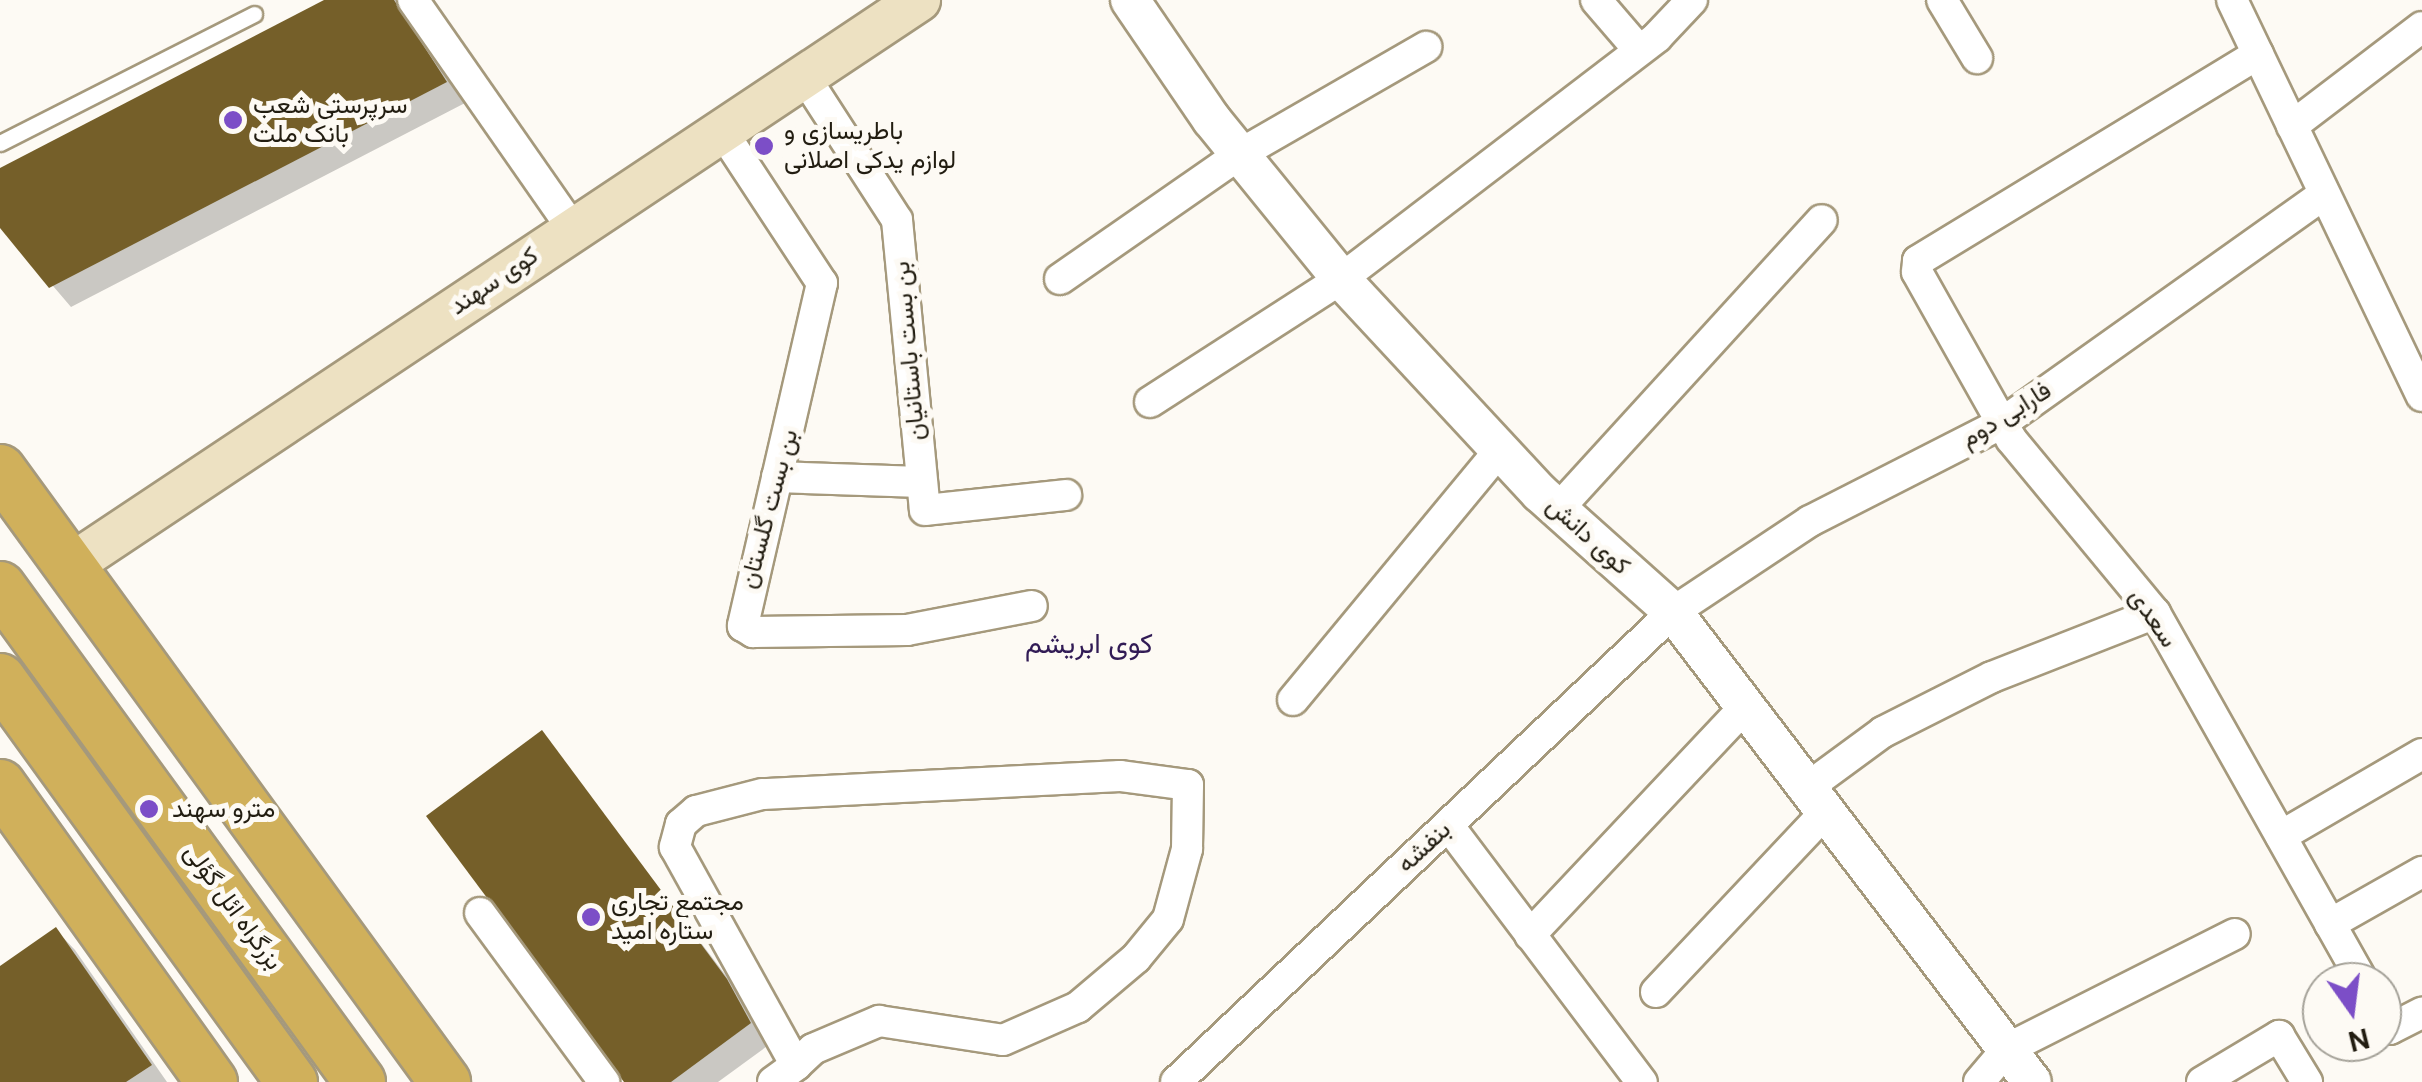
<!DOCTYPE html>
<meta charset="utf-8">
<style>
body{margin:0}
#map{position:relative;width:2422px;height:1082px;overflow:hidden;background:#fdfaf4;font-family:"DM Sans",Vazirmatn,sans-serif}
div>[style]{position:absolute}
.shadow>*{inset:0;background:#0003}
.building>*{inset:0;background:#755f29}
.roads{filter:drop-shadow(2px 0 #a5997c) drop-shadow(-2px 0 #a5997c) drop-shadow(0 2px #a5997c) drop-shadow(0 -2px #a5997c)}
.service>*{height:15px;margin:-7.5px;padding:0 7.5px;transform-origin:7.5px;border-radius:7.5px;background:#fff}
.minor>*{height:30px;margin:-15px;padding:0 15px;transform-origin:15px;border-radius:15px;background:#fff}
.tertiary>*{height:38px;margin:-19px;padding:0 19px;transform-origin:19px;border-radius:19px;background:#fff}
.secondary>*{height:42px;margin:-21px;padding:0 21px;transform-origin:21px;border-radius:21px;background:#ede1c2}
.trunk>*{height:50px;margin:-25px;padding:0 25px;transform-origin:25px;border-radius:25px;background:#d0b05b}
.dots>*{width:28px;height:28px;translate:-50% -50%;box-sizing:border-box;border:5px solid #fdfaf4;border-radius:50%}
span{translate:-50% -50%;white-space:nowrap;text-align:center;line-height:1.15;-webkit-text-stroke:10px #fdfaf4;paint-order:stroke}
.poi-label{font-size:25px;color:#221d11}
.left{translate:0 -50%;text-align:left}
.street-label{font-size:25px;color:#221d11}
.neighbourhood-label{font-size:28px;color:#311b55}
.north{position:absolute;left:2302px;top:962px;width:100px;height:100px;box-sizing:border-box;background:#fdfaf4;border:2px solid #a5a299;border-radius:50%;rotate:166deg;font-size:28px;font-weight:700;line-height:40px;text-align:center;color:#221d11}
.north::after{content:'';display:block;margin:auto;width:35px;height:45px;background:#7c4ec7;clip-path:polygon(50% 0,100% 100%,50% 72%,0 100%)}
</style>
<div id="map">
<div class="shadow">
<i style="clip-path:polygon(329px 0,419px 0,416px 32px,465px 103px,71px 307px,0 224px,0 171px)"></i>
<i style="clip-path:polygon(542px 734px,746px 1002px,770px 1044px,718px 1082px,627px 1082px)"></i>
<i style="clip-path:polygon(56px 930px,75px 950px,167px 1082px,0 1082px,0 969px)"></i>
</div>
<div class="building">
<i style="clip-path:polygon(324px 0,394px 0,447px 82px,49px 288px,0 228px,0 168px)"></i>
<i style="clip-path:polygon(542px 730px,727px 979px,751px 1023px,671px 1082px,624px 1082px,426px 816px)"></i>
<i style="clip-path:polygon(56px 927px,152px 1065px,126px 1082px,0 1082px,0 966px)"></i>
</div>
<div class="roads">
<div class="service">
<i style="left:0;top:143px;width:285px;rotate:-26.9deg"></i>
</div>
<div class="minor">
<i style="left:413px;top:0;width:279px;rotate:55.1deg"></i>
<i style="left:1596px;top:0;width:66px;rotate:49.3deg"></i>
<i style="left:1942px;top:0;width:68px;rotate:58.9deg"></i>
<i style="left:2232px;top:0;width:439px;rotate:64.4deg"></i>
<i style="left:2258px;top:54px;width:398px;rotate:148.7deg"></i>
<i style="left:1918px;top:261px;width:11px;rotate:95deg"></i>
<i style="left:1917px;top:272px;width:192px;rotate:60.6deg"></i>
<i style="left:2011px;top:439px;width:226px;rotate:50.4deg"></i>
<i style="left:2155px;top:613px;width:424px;rotate:60.6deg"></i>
<i style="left:804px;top:76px;width:171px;rotate:57.1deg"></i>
<i style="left:897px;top:220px;width:291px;rotate:84.5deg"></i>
<i style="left:925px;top:510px;width:142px;rotate:-6.1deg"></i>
<i style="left:2292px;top:126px;width:163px;rotate:-37.3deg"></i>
<i style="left:722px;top:131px;width:182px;rotate:56.7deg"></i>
<i style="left:822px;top:283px;width:352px;rotate:103deg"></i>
<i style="left:743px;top:626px;width:12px;rotate:31deg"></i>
<i style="left:753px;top:632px;width:154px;rotate:-0.7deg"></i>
<i style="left:907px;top:630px;width:127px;rotate:-10.9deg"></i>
<i style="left:1060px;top:279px;width:219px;rotate:-34.8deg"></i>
<i style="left:1240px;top:154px;width:215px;rotate:-29.9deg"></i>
<i style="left:1150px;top:402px;width:227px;rotate:-32.8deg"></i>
<i style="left:1341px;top:279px;width:398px;rotate:-37.4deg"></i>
<i style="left:1657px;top:37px;width:51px;rotate:-46.6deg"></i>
<i style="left:777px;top:477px;width:144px;rotate:2deg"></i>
<i style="left:1558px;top:509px;width:391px;rotate:-47.6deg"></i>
<i style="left:1293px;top:700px;width:325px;rotate:-50.4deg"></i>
<i style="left:1804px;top:790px;width:98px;rotate:-36.3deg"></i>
<i style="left:1883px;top:732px;width:122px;rotate:-26.8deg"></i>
<i style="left:1992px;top:677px;width:175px;rotate:-21.4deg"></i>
<i style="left:1448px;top:825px;width:322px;rotate:53deg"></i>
<i style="left:2281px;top:836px;width:163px;rotate:-30.2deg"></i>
<i style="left:480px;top:913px;width:210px;rotate:53.7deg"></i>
<i style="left:2330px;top:924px;width:106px;rotate:-29.5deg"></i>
<i style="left:1530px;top:935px;width:309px;rotate:-46.7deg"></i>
<i style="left:1656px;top:992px;width:243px;rotate:-46.7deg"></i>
<i style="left:2382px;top:1015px;width:16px;rotate:60deg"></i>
<i style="left:2390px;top:1029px;width:36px;rotate:-27deg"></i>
<i style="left:773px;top:1082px;width:29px;rotate:-36deg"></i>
<i style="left:796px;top:1065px;width:23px;rotate:-43deg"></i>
<i style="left:813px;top:1049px;width:72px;rotate:-23deg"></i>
<i style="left:879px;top:1021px;width:125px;rotate:8.7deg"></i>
<i style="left:1003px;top:1040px;width:82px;rotate:-23.7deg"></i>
<i style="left:1078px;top:1007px;width:76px;rotate:-40.2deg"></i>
<i style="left:1136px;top:958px;width:50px;rotate:-50.6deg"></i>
<i style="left:1168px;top:919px;width:73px;rotate:-74.8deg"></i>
<i style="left:1187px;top:849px;width:64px;rotate:-89.1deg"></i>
<i style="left:1188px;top:785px;width:69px;rotate:-172.5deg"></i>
<i style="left:1120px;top:776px;width:358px;rotate:177.1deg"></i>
<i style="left:762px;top:794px;width:68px;rotate:165.6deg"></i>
<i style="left:696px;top:811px;width:20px;rotate:139deg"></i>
<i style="left:681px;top:824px;width:24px;rotate:105deg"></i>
<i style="left:675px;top:847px;width:249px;rotate:61deg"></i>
<i style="left:1176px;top:1082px;width:684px;rotate:-43.4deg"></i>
<i style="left:1673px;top:612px;width:164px;rotate:-33.6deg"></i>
<i style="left:1810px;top:521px;width:216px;rotate:-27deg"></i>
<i style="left:2002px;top:423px;width:395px;rotate:-35.4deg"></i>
<i style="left:1979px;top:1082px;width:43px;rotate:-49.7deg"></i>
<i style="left:2007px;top:1049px;width:255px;rotate:-26.8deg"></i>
<i style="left:2202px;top:1082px;width:90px;rotate:-30.9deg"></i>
<i style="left:2279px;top:1036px;width:54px;rotate:58.7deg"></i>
</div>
<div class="tertiary">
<i style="left:1130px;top:0;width:145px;rotate:55.7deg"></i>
<i style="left:1212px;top:120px;width:205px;rotate:50.9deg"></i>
<i style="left:1341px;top:279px;width:292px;rotate:47.1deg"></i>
<i style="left:1540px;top:493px;width:178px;rotate:41.8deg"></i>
<i style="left:1673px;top:612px;width:591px;rotate:52.63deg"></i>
</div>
<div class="secondary">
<i style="left:71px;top:565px;width:1019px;rotate:-33.67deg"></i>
</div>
<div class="trunk">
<i style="left:0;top:470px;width:757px;rotate:53.98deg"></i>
<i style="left:0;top:587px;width:612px;rotate:53.97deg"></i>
<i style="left:0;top:679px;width:498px;rotate:54.1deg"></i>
<i style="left:0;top:785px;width:365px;rotate:54.5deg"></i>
</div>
</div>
<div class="dots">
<i style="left:233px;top:120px;background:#7c4ec7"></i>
<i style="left:764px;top:146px;background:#7c4ec7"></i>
<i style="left:149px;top:809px;background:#7c4ec7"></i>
<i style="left:591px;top:917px;background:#7c4ec7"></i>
</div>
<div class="poi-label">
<span class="left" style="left:253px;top:120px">سرپرستی شعب<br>بانک ملت</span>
<span class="left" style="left:784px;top:146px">باطریسازی و<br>لوازم یدکی اصلانی</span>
<span class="left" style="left:172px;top:809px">مترو سهند</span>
<span class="left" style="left:611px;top:917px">مجتمع تجاری<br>ستاره امید</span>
</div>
<div class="street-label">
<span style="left:494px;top:281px;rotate:-34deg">کوی سهند</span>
<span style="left:909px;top:351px;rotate:-95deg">بن بست باستانیان</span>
<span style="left:2006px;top:415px;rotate:-32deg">فارابی دوم</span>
<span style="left:769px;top:509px;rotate:-75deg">بن بست گلستان</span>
<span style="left:1588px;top:536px;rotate:42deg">کوی دانش</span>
<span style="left:2153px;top:618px;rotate:56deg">سعدی</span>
<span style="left:1424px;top:847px;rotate:-43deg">بنفشه</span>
<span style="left:233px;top:907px;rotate:54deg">بزرگراه ائل گؤلی</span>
</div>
<div class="neighbourhood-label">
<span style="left:1089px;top:644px">کوی ابریشم</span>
</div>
<div class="north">N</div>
</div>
